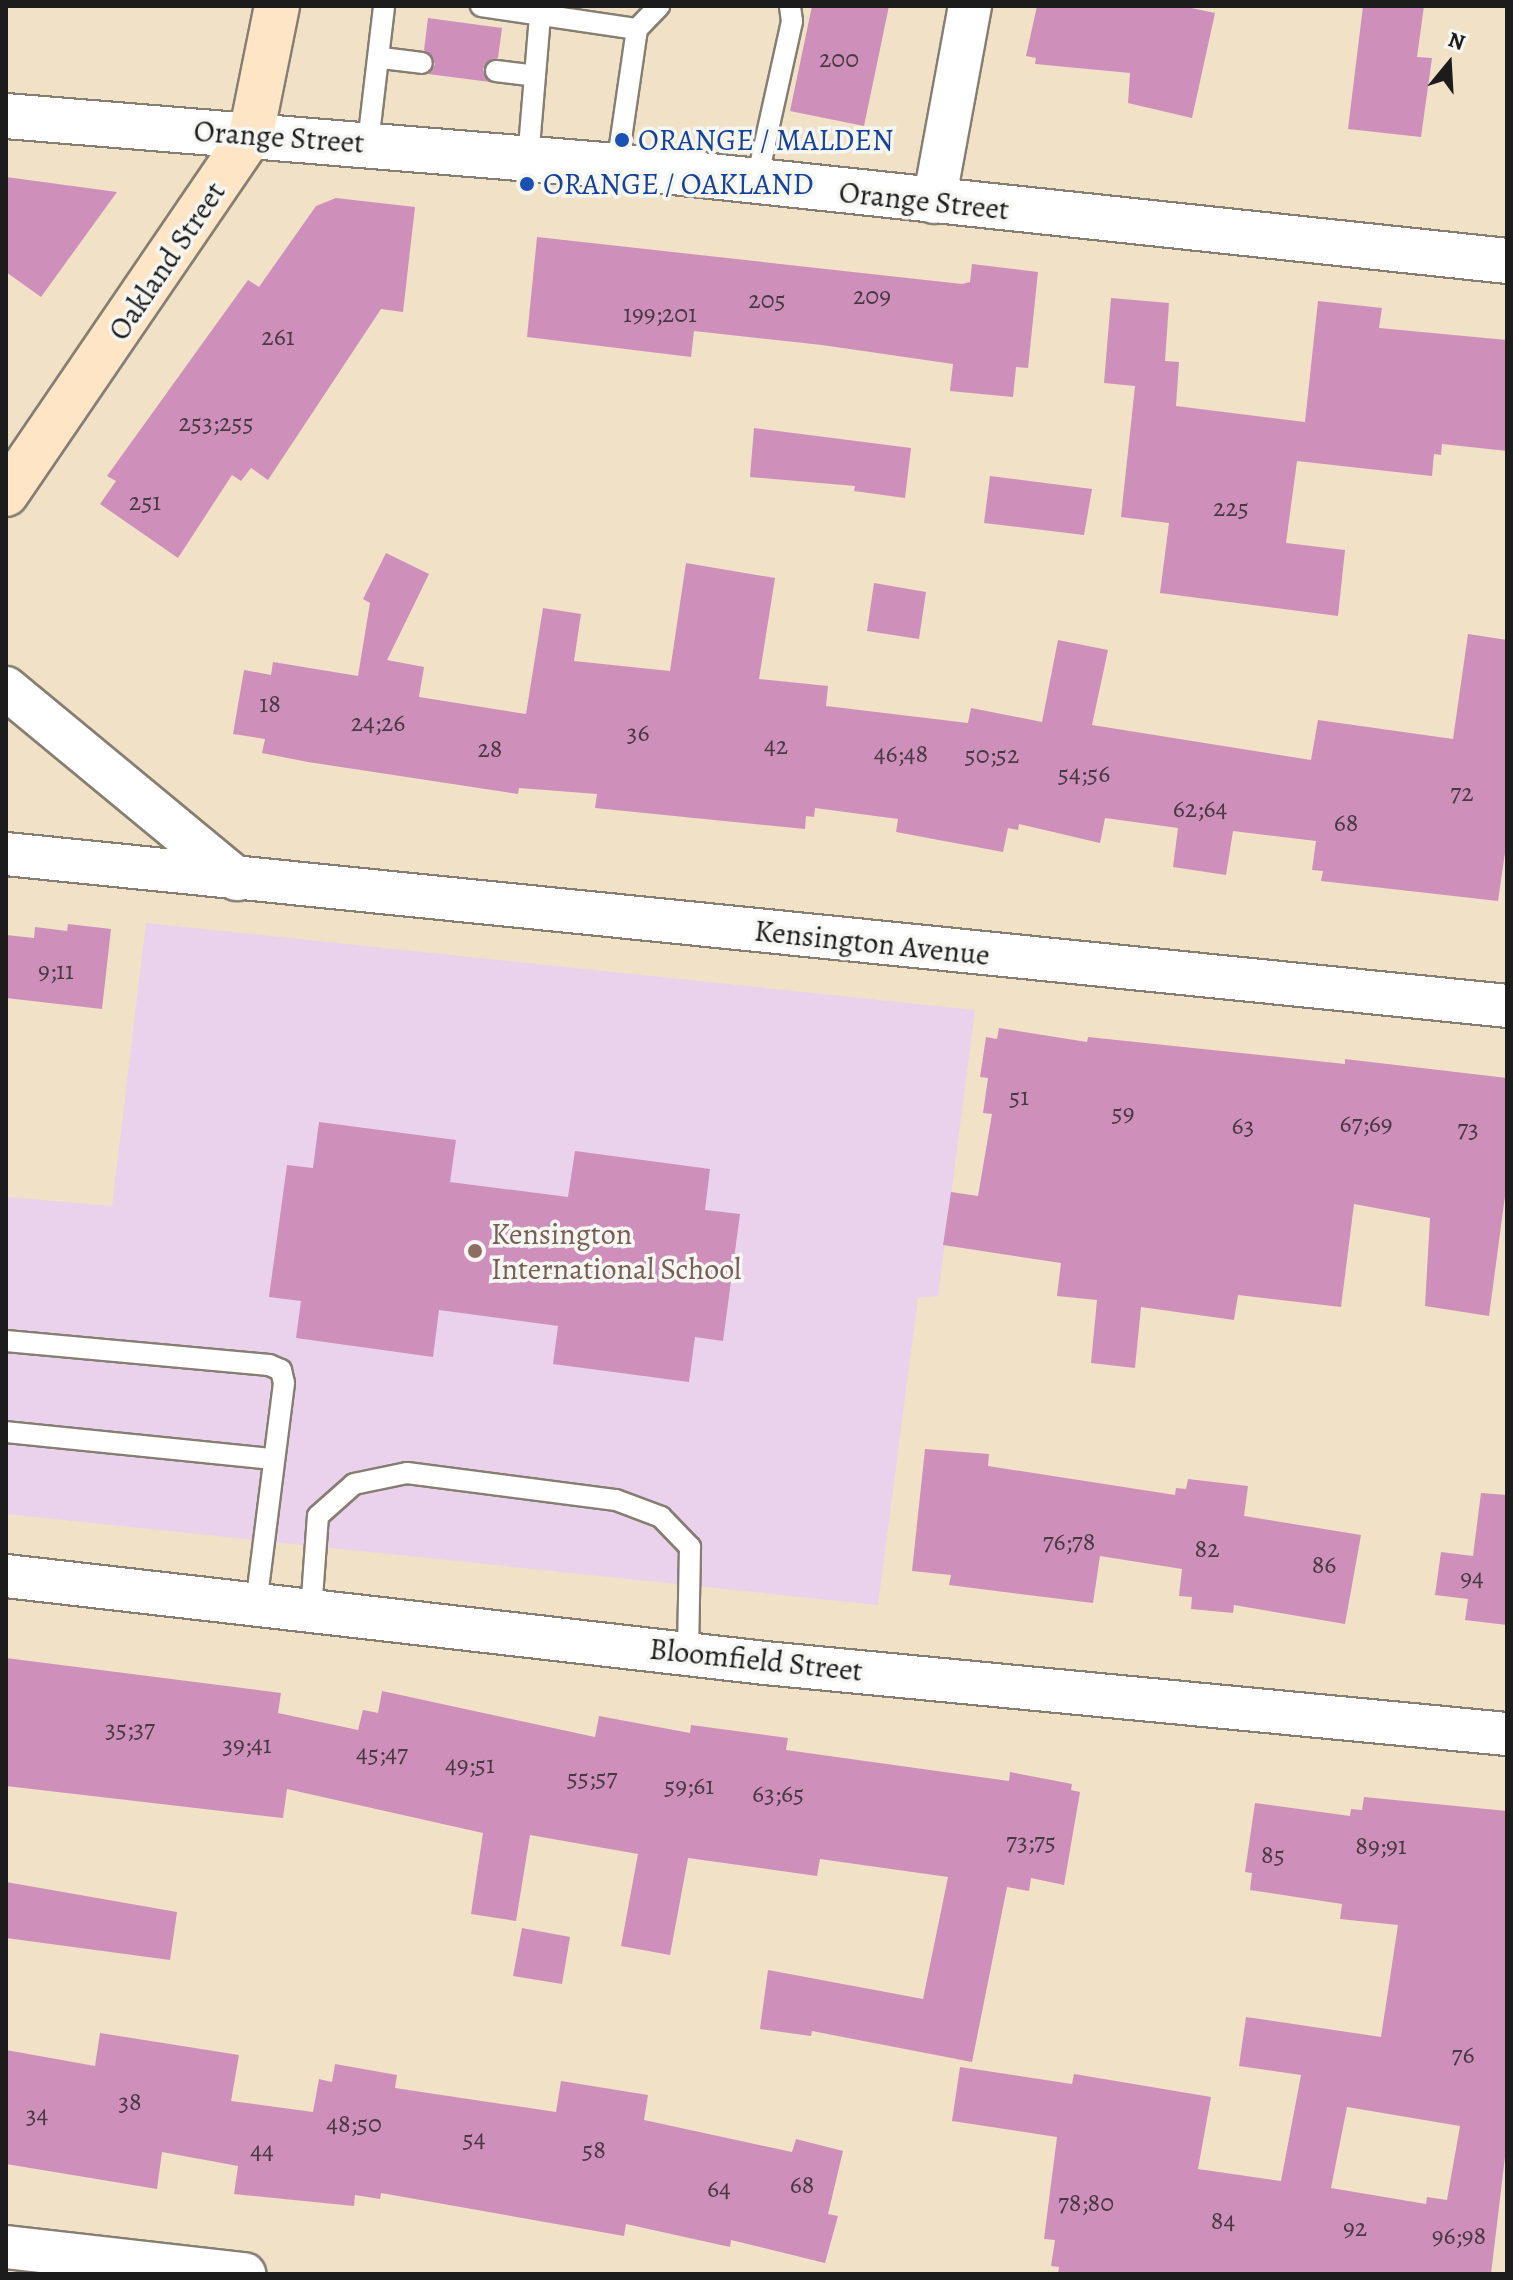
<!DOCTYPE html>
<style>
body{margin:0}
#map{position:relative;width:1513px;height:2280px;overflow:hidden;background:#f1e1c7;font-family:Alegreya,serif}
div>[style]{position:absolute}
.built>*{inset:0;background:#ead1ec}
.building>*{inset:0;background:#ce90bb}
.roads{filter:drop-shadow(2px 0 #867e72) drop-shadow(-2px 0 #867e72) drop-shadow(0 2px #867e72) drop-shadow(0 -2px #867e72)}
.service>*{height:20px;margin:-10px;padding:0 10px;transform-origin:10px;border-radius:10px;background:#fff}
.minor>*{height:42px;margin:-21px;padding:0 21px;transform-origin:21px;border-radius:21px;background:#fff}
.tertiary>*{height:44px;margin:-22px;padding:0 22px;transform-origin:22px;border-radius:22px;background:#fff}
.secondary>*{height:44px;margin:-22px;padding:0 22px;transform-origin:22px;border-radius:22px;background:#fde5c5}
.dots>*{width:22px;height:22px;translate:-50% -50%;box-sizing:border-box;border:4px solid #f6f6f2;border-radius:50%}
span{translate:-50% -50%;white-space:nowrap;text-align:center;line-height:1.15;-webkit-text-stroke:7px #f6f6f2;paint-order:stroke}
.number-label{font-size:26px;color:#483944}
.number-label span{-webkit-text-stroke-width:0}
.street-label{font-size:30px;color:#1c1c1c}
.transit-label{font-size:30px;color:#164399}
.left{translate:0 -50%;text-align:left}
.education-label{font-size:30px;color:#785e54}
.frame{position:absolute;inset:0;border:8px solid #1c1c1c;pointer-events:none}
.north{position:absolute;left:1409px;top:24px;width:80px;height:80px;-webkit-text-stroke:6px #f6f6f2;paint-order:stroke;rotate:18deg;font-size:22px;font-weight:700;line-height:32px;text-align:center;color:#1c1c1c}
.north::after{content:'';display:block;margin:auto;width:28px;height:36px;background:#1c1c1c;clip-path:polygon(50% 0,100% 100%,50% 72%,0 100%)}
</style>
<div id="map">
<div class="built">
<i style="clip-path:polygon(146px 923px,975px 1010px,938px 1296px,918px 1298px,878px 1605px,6px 1514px,6px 1197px,112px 1206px)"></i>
</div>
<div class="building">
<i style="clip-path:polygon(812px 6px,889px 6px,864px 126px,790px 111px)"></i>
<i style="clip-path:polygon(1037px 6px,1182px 6px,1215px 13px,1192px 118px,1128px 103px,1130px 73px,1035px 64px,1036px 58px,1026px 56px)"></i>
<i style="clip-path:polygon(1363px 6px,1424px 6px,1417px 57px,1432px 58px,1421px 137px,1348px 129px)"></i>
<i style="clip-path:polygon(428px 18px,502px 28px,498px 58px,483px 69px,490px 82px,428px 74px,435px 64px,424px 50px)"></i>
<i style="clip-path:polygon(6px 177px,117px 192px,41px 297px,6px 272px)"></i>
<i style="clip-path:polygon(336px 198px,415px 207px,403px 312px,381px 309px,268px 480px,251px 468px,241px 481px,232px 475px,178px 558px,100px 504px,116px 481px,107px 476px,248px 280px,259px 287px,316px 206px)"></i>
<i style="clip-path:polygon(537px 237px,962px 284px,970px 282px,972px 264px,1038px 272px,1028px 368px,1016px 367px,1013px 397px,950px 391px,953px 364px,822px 345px,694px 331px,691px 357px,527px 337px)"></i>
<i style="clip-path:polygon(1111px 298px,1169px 303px,1165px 361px,1179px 362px,1176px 406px,1305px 422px,1318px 301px,1382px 308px,1379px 328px,1507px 340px,1507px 451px,1442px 444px,1441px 455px,1434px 454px,1432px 476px,1297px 461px,1286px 543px,1345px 550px,1338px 616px,1160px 593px,1169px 523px,1121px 517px,1135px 386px,1104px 383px)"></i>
<i style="clip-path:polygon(754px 428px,911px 448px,905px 498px,854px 491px,855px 486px,750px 477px)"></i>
<i style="clip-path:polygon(990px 476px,1092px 489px,1084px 535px,984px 523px)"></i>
<i style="clip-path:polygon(386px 553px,429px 574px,387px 660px,424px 667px,419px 697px,526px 714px,543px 608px,581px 614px,574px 661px,670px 671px,686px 563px,775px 578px,759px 679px,828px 686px,826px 706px,968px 723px,971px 708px,1042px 722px,1058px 640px,1108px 650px,1092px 725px,1311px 760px,1318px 720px,1453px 739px,1468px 634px,1507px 640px,1507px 839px,1498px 901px,1321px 881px,1323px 871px,1312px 870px,1316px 841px,1233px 831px,1226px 875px,1173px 867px,1178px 828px,1105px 818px,1100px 843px,1019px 824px,1018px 830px,1008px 828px,1003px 852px,896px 832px,898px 819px,815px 808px,814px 817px,806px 816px,805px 829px,595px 808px,597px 794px,519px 788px,518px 794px,308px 762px,262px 753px,265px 739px,233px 734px,244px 670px,271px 675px,273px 662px,358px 676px,370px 603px,363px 599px)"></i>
<i style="clip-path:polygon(874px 583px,926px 592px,919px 639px,867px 631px)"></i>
<i style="clip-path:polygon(68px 924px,111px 929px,102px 1009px,6px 998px,6px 935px,34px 938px,35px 927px,67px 931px)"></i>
<i style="clip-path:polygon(999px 1028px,1087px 1042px,1088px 1037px,1345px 1064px,1345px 1059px,1507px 1078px,1507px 1181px,1489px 1316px,1425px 1306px,1430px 1218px,1354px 1204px,1341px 1307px,1238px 1295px,1234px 1320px,1141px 1307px,1135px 1368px,1091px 1363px,1097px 1300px,1057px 1296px,1061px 1263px,943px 1245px,951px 1192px,978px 1196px,992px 1114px,983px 1113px,988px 1078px,980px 1077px,986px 1037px,997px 1039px)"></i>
<i style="clip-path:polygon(319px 1122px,456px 1140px,450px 1182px,568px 1197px,575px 1151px,710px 1169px,705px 1210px,740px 1214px,723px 1341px,695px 1337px,689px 1382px,553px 1364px,558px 1326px,439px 1310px,433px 1357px,296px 1338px,301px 1301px,269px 1297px,287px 1165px,313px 1168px)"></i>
<i style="clip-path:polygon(925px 1449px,989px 1454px,988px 1466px,1175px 1495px,1176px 1488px,1186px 1489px,1188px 1479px,1248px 1486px,1244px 1516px,1361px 1535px,1345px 1624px,1234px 1605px,1233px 1613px,1191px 1609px,1192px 1597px,1179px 1596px,1182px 1569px,1100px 1556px,1093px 1603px,949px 1585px,951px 1575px,912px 1571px)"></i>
<i style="clip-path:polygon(1481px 1493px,1507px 1495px,1507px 1625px,1465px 1620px,1468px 1599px,1435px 1595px,1441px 1552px,1473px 1556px)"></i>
<i style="clip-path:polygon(6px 1658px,281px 1693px,278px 1713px,358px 1730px,363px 1710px,378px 1713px,382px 1691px,595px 1737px,599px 1716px,690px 1733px,691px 1725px,788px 1738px,786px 1750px,1009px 1781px,1010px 1772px,1072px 1784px,1071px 1790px,1080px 1792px,1064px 1885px,1031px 1878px,1029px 1891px,1007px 1887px,972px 2062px,812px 2031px,811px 2036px,760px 2029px,768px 1970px,923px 1999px,948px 1877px,820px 1859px,817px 1876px,688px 1858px,670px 1955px,621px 1946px,638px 1854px,530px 1835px,516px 1921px,471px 1914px,483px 1833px,287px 1789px,283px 1818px,6px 1786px)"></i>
<i style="clip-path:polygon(evenodd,1364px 1797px,1507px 1811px,1507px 2140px,1491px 2274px,1058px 2274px,1059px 2267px,1051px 2266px,1055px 2240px,1044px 2239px,1057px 2137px,952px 2121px,960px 2067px,1072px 2084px,1074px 2074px,1211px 2097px,1198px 2169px,1281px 2181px,1301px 2075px,1239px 2066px,1246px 2017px,1381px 2037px,1398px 1925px,1340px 1919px,1342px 1904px,1250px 1890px,1252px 1873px,1245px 1872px,1255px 1803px,1350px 1816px,1351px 1809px,1362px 1810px,1364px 1797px,1347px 2107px,1460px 2126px,1447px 2200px,1427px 2197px,1426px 2204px,1331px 2188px,1347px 2107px)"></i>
<i style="clip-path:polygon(6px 1882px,177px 1912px,170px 1960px,6px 1938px)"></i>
<i style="clip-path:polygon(522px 1928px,570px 1937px,562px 1984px,513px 1976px)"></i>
<i style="clip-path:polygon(100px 2033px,239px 2055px,231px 2101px,313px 2112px,319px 2079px,332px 2082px,335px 2064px,397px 2075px,395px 2088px,556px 2112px,561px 2081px,648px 2095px,644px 2120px,792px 2152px,796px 2139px,843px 2151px,828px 2214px,838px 2216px,825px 2263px,731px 2240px,730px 2247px,626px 2224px,624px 2236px,381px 2193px,380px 2199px,355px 2195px,354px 2206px,234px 2194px,238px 2166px,162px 2152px,157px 2189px,6px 2164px,6px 2050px,95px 2066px)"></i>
</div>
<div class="roads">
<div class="service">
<i style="left:481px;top:6px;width:158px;rotate:8.4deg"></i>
<i style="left:382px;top:58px;width:40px;rotate:7.1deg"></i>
<i style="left:496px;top:71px;width:39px;rotate:7deg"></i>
<i style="left:368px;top:143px;width:138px;rotate:-83.3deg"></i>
<i style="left:528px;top:159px;width:143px;rotate:-85.2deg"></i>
<i style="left:617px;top:166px;width:138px;rotate:-81.7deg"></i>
<i style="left:637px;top:29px;width:32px;rotate:-46deg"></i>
<i style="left:756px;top:184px;width:167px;rotate:-77.5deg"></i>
<i style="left:792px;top:21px;width:15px;rotate:-98deg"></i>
<i style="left:6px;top:1341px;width:264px;rotate:5.2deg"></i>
<i style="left:269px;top:1365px;width:13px;rotate:23deg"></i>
<i style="left:281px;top:1370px;width:13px;rotate:77deg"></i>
<i style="left:284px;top:1383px;width:223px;rotate:97.2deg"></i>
<i style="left:6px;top:1432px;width:266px;rotate:5.8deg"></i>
<i style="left:311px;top:1611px;width:95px;rotate:-85.8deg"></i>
<i style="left:318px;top:1516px;width:48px;rotate:-41.6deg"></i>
<i style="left:354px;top:1484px;width:54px;rotate:-11.7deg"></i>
<i style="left:407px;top:1473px;width:211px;rotate:7.4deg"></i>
<i style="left:616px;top:1500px;width:48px;rotate:20.7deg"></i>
<i style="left:661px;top:1517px;width:42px;rotate:46deg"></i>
<i style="left:690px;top:1547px;width:107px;rotate:91.1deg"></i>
</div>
<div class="minor">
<i style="left:934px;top:202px;width:199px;rotate:-79.6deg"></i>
<i style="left:6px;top:688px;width:300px;rotate:39.6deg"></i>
<i style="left:6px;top:854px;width:1509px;rotate:5.78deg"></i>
<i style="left:6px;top:1576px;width:764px;rotate:6.54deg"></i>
<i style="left:765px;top:1663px;width:745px;rotate:5.47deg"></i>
<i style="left:6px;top:2247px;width:240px;rotate:6.5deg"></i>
</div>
<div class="tertiary">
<i style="left:6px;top:116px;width:613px;rotate:4.68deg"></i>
<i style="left:617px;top:166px;width:895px;rotate:6.09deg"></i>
</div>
<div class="secondary">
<i style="left:6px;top:494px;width:435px;rotate:-55.7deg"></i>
<i style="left:251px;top:135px;width:132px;rotate:-78.6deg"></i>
</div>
</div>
<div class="dots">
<i style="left:622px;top:140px;background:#1a4fb4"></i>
<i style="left:527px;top:184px;background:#1a4fb4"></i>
<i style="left:475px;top:1251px;background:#8d6e63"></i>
</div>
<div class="number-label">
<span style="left:839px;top:59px">200</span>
<span style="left:872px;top:296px">209</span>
<span style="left:767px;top:300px">205</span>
<span style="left:660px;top:314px">199;201</span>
<span style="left:278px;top:337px">261</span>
<span style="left:216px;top:423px">253;255</span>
<span style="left:145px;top:502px">251</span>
<span style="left:1231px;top:508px">225</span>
<span style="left:270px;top:704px">18</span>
<span style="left:378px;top:723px">24;26</span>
<span style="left:638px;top:733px">36</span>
<span style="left:776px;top:746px">42</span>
<span style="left:490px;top:749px">28</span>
<span style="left:901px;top:754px">46;48</span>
<span style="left:992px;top:755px">50;52</span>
<span style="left:1084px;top:774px">54;56</span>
<span style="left:1462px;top:793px">72</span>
<span style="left:1200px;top:809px">62;64</span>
<span style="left:1346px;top:823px">68</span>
<span style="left:56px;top:971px">9;11</span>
<span style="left:1019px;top:1097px">51</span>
<span style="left:1123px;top:1113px">59</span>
<span style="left:1366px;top:1124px">67;69</span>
<span style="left:1243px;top:1126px">63</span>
<span style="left:1468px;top:1129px">73</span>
<span style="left:1069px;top:1542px">76;78</span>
<span style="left:1207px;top:1549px">82</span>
<span style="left:1324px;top:1565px">86</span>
<span style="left:1472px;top:1578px">94</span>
<span style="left:130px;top:1729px">35;37</span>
<span style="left:247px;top:1745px">39;41</span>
<span style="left:382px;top:1754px">45;47</span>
<span style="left:470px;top:1765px">49;51</span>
<span style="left:592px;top:1778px">55;57</span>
<span style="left:689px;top:1786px">59;61</span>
<span style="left:778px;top:1794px">63;65</span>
<span style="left:1031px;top:1842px">73;75</span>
<span style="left:1381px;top:1846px">89;91</span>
<span style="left:1273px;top:1855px">85</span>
<span style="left:1463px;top:2055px">76</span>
<span style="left:130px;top:2102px">38</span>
<span style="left:37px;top:2115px">34</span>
<span style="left:354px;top:2124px">48;50</span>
<span style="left:474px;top:2139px">54</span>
<span style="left:594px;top:2150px">58</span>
<span style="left:262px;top:2151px">44</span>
<span style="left:802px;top:2185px">68</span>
<span style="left:719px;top:2189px">64</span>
<span style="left:1086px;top:2203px">78;80</span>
<span style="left:1223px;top:2221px">84</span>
<span style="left:1355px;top:2228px">92</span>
<span style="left:1459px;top:2236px">96;98</span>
</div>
<div class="street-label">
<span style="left:279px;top:137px;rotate:4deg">Orange Street</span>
<span style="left:924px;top:201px;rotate:6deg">Orange Street</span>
<span style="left:167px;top:261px;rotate:-56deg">Oakland Street</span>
<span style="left:872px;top:943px;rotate:6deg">Kensington Avenue</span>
<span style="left:756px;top:1660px;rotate:6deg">Bloomfield Street</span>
</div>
<div class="transit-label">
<span class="left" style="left:638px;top:140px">ORANGE / MALDEN</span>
<span class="left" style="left:543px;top:184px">ORANGE / OAKLAND</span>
</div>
<div class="education-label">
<span class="left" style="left:491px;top:1251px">Kensington<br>International School</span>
</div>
<div class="frame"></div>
<div class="north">N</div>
</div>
